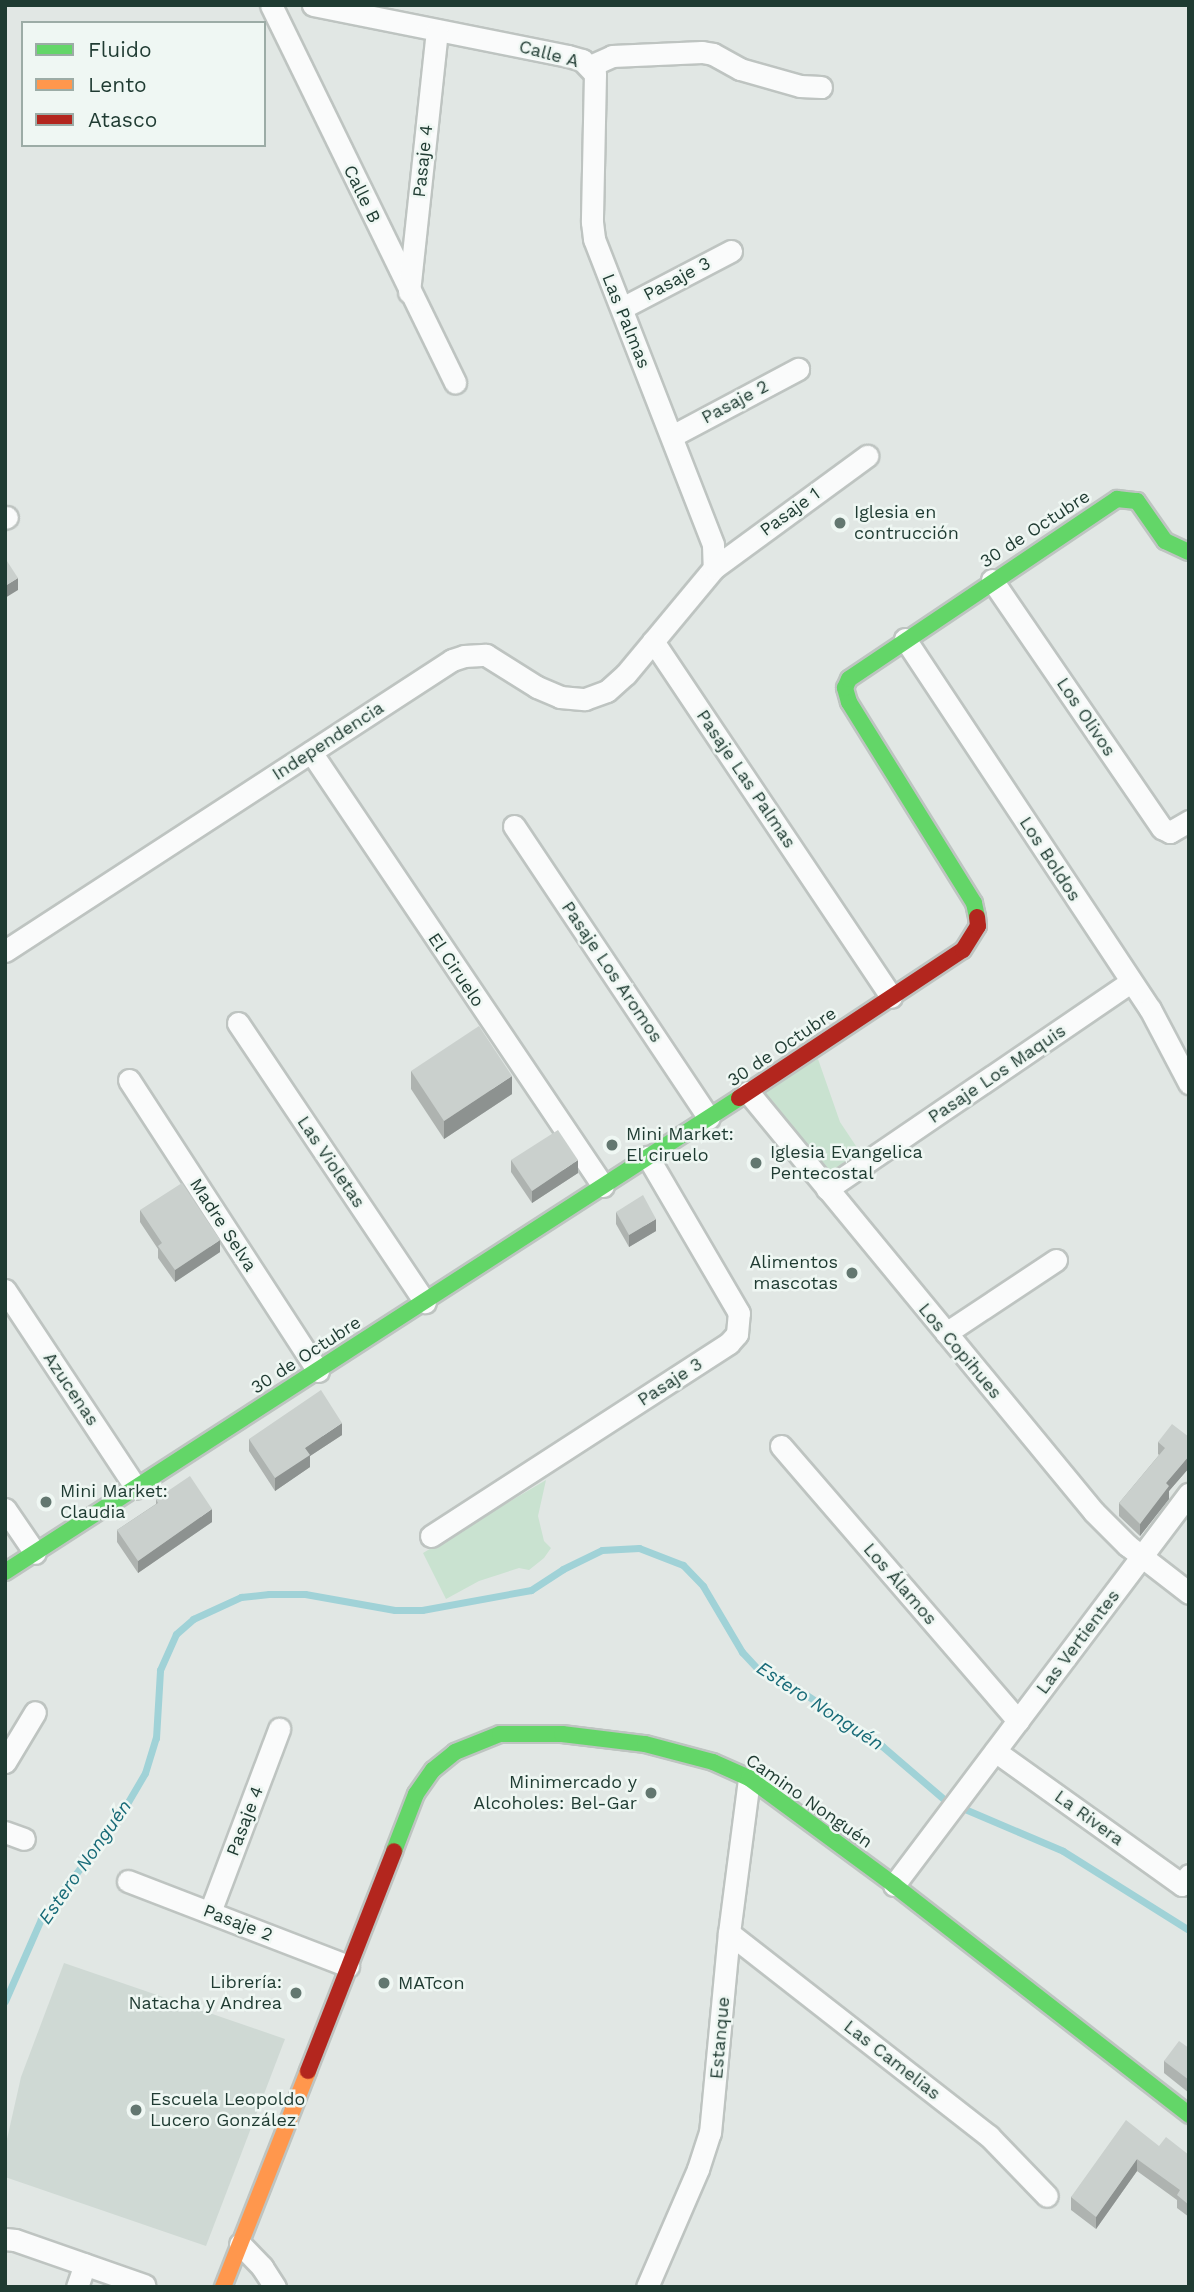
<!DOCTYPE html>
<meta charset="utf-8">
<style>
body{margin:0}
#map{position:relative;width:1194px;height:2292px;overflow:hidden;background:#e1e7e4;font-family:"Work Sans",sans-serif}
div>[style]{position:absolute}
.built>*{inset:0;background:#cfd9d4}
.green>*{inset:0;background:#c9e2d0}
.stream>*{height:7px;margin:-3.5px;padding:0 3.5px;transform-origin:3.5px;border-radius:3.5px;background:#a0d2d7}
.roads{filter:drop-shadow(2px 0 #bec4c1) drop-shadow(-2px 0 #bec4c1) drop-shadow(0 2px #bec4c1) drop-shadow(0 -2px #bec4c1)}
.street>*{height:21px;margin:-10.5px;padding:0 10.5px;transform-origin:10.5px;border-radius:10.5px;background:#fafbfb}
.fast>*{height:16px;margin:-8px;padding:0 8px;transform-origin:8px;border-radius:8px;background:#63d668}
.slow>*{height:16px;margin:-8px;padding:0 8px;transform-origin:8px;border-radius:8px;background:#ff974d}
.jam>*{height:16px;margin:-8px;padding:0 8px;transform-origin:8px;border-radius:8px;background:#b3261e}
.wall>*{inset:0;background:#aeb3b0}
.shaded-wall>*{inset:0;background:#8d9290}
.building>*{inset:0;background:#cad0cd}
.dots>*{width:19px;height:19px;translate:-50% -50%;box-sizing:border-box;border:4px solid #eff7f3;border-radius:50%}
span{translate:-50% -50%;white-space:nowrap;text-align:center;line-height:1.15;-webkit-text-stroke:5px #eff7f3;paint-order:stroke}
.street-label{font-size:18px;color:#1f3b32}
.poi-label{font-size:18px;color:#1f3b32}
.left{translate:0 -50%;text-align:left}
.right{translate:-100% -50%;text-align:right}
.water-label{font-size:19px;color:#186b78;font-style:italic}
.frame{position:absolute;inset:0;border:7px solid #1f3b32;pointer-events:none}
.legend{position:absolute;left:21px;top:21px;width:245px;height:126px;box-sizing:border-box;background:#eff7f3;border:2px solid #9caca6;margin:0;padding:9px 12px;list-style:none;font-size:21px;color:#1f3b32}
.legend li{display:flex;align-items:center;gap:14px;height:35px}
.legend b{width:35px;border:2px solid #9caca6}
</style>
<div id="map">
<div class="built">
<i style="clip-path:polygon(64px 1963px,285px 2039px,206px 2246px,5px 2177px,5px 2148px,21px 2077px)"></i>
</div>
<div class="green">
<i style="clip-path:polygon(818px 1059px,840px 1122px,860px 1152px,827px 1182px,753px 1094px)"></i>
<i style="clip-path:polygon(546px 1480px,538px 1516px,544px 1541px,551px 1548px,544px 1558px,529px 1570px,519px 1568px,479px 1581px,446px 1599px,423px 1553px)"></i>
</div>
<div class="stream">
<i style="left:5px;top:2001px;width:90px;rotate:-66.3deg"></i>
<i style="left:41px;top:1919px;width:126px;rotate:-52.4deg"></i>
<i style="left:118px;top:1819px;width:53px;rotate:-59.6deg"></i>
<i style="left:145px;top:1773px;width:37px;rotate:-73deg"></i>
<i style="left:156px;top:1738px;width:68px;rotate:-86.6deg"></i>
<i style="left:160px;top:1670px;width:39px;rotate:-66deg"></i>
<i style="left:176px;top:1634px;width:23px;rotate:-41deg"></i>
<i style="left:193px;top:1619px;width:53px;rotate:-24.6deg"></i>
<i style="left:241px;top:1597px;width:28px;rotate:-6deg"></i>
<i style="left:269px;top:1594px;width:36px"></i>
<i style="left:305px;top:1594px;width:91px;rotate:10.1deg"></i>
<i style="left:395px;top:1610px;width:27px"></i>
<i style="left:422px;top:1610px;width:111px;rotate:-10.4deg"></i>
<i style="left:531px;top:1590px;width:38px;rotate:-33deg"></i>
<i style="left:563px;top:1569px;width:43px;rotate:-26deg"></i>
<i style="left:602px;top:1550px;width:37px;rotate:-3deg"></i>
<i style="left:639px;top:1548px;width:47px;rotate:21.1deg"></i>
<i style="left:683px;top:1565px;width:29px;rotate:46deg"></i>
<i style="left:703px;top:1586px;width:77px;rotate:59.4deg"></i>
<i style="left:742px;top:1652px;width:22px;rotate:47deg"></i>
<i style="left:757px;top:1668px;width:51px;rotate:28.1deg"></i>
<i style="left:802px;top:1692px;width:97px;rotate:34deg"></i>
<i style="left:882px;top:1746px;width:84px;rotate:40.7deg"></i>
<i style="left:946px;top:1801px;width:127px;rotate:23.1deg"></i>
<i style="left:1063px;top:1851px;width:149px;rotate:32.1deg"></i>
</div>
<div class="roads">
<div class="street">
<i style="left:271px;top:5px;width:420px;rotate:64deg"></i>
<i style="left:313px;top:5px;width:260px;rotate:11.3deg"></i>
<i style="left:568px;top:56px;width:15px;rotate:16deg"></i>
<i style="left:582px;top:60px;width:19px;rotate:47deg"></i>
<i style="left:595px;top:74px;width:148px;rotate:91.2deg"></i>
<i style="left:592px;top:222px;width:17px;rotate:83deg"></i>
<i style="left:594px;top:239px;width:328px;rotate:68.7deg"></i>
<i style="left:713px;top:545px;width:23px;rotate:88deg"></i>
<i style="left:590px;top:66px;width:24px;rotate:-24deg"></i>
<i style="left:612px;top:56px;width:90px;rotate:-2.5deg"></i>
<i style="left:702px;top:52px;width:11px;rotate:10deg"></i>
<i style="left:713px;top:54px;width:31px;rotate:29deg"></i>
<i style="left:740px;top:69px;width:62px;rotate:15.8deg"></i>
<i style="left:800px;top:86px;width:21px;rotate:3deg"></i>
<i style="left:409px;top:292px;width:263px;rotate:-83.9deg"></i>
<i style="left:622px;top:308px;width:123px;rotate:-27.6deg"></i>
<i style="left:672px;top:436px;width:143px;rotate:-28deg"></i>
<i style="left:5px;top:518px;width:2px;rotate:-27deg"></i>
<i style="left:992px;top:580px;width:301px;rotate:55.6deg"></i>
<i style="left:1162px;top:828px;width:9px;rotate:27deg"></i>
<i style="left:1170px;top:832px;width:22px;rotate:-30deg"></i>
<i style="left:905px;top:639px;width:444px;rotate:56.5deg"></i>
<i style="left:1150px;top:1009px;width:84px;rotate:62.2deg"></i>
<i style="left:653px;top:641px;width:428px;rotate:56.2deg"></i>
<i style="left:311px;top:752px;width:523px;rotate:56.07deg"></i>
<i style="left:514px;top:826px;width:351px;rotate:56.3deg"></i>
<i style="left:5px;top:951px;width:533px;rotate:-33.06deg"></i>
<i style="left:452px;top:660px;width:13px;rotate:-18deg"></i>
<i style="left:464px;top:656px;width:22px;rotate:-3deg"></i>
<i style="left:486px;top:655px;width:60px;rotate:32.1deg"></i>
<i style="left:537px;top:687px;width:25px;rotate:23deg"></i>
<i style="left:560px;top:697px;width:25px;rotate:5deg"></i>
<i style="left:585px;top:699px;width:23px;rotate:-20deg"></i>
<i style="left:607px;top:691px;width:25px;rotate:-42deg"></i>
<i style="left:626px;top:674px;width:138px;rotate:-50.3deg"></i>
<i style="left:714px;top:568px;width:190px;rotate:-36.2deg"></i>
<i style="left:238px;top:1023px;width:336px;rotate:56.2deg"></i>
<i style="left:129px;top:1080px;width:347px;rotate:57deg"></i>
<i style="left:748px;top:1092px;width:544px;rotate:50.52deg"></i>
<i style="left:1094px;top:1512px;width:47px;rotate:45deg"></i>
<i style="left:1127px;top:1545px;width:78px;rotate:37.7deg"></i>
<i style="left:827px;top:1189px;width:368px;rotate:-34.3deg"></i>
<i style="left:5px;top:1290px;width:237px;rotate:56.5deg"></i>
<i style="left:946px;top:1333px;width:132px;rotate:-33.6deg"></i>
<i style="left:781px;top:1446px;width:363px;rotate:49.2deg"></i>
<i style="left:5px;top:1509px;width:53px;rotate:55.7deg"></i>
<i style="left:431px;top:1536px;width:355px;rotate:-32.9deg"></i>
<i style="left:729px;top:1343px;width:12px;rotate:-48deg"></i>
<i style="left:737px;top:1334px;width:21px;rotate:-85deg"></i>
<i style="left:739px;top:1313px;width:181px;rotate:-120.3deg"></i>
<i style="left:995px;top:1751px;width:230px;rotate:35.6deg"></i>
<i style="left:1182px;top:1885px;width:12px;rotate:-55deg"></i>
<i style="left:5px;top:1762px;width:58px;rotate:-59deg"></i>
<i style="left:5px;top:1832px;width:20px;rotate:20deg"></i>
<i style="left:128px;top:1881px;width:236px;rotate:21.1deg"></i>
<i style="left:894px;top:1885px;width:490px;rotate:-53deg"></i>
<i style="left:210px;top:1912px;width:196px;rotate:-69.3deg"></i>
<i style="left:729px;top:1933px;width:330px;rotate:38deg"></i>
<i style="left:989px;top:2136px;width:83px;rotate:46deg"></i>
<i style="left:5px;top:2239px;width:10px;rotate:6deg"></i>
<i style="left:15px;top:2240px;width:137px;rotate:19.2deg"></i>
<i style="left:240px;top:2244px;width:32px;rotate:46deg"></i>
<i style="left:262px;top:2267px;width:24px;rotate:57deg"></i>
<i style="left:77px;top:2287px;width:24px;rotate:-71deg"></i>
<i style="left:647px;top:2287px;width:129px;rotate:-66.6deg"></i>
<i style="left:698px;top:2169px;width:38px;rotate:-72deg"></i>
<i style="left:710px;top:2133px;width:201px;rotate:-84.6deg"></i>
<i style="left:729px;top:1933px;width:156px;rotate:-82.6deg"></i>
</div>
<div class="fast">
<i style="left:977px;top:917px;width:14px;rotate:-102deg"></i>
<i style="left:974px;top:903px;width:237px;rotate:-121.9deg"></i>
<i style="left:849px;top:702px;width:15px;rotate:-106deg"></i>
<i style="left:845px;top:688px;width:10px;rotate:-66deg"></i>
<i style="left:849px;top:679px;width:323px;rotate:-33.9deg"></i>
<i style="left:1117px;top:499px;width:20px;rotate:6deg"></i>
<i style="left:1137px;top:501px;width:49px;rotate:55deg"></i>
<i style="left:1165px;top:541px;width:26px;rotate:25deg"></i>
<i style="left:5px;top:1572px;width:874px;rotate:-32.85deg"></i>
<i style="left:394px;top:1851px;width:61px;rotate:-68.9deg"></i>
<i style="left:416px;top:1794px;width:29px;rotate:-55deg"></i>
<i style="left:433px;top:1770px;width:28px;rotate:-39deg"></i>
<i style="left:455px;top:1752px;width:48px;rotate:-21.8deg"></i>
<i style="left:500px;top:1734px;width:62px"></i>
<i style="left:562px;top:1734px;width:84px;rotate:6.9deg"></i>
<i style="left:645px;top:1744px;width:70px;rotate:14.8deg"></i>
<i style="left:713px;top:1762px;width:39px;rotate:24deg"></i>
<i style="left:749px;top:1778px;width:180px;rotate:36.4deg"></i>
<i style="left:894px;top:1885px;width:374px;rotate:37.9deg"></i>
</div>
<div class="slow">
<i style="left:223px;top:2287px;width:232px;rotate:-68.5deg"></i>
</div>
<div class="jam">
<i style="left:739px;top:1098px;width:268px;rotate:-33.5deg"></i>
<i style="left:963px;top:950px;width:28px;rotate:-58deg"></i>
<i style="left:978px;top:926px;width:9px;rotate:-96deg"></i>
<i style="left:308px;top:2071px;width:236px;rotate:-68.6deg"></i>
</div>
</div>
<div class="wall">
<i style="clip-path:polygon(411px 1071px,512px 1094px,444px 1139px,411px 1089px)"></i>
<i style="clip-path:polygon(511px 1160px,578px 1173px,532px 1203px,511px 1172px)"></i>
<i style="clip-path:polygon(140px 1210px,220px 1252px,175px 1282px,158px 1258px,158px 1249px,140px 1222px)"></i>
<i style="clip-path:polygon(616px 1212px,656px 1231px,629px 1247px,616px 1224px)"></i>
<i style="clip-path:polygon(342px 1435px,310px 1456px,310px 1467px,275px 1491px,249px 1451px,249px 1439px)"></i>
<i style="clip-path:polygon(1189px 1437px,1189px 1468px,1169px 1491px,1169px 1499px,1140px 1536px,1119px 1516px,1119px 1503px,1159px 1455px,1158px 1454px,1158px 1442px)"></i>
<i style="clip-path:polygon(156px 1499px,212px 1522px,138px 1573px,117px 1542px,117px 1530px,156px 1504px)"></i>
<i style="clip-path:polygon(1189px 2048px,1189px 2093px,1164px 2073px,1164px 2061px)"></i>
<i style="clip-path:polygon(1159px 2146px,1189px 2155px,1189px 2217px,1177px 2208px,1177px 2200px,1137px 2171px,1096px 2229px,1071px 2210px,1071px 2197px)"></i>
</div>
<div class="shaded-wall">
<i style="clip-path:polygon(18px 578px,18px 590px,5px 598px,5px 586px)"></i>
<i style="clip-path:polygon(512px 1076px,512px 1094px,444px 1139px,444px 1121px)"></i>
<i style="clip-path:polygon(578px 1160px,578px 1173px,532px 1203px,532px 1191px)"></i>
<i style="clip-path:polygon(656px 1219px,656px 1231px,629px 1247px,629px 1235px)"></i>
<i style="clip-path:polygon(220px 1240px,220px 1252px,175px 1282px,175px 1270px)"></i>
<i style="clip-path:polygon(342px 1423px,342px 1435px,310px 1456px,310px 1467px,275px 1491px,275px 1478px,305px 1448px)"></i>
<i style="clip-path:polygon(1189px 1456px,1189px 1468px,1169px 1491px,1169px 1499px,1140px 1536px,1140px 1524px,1166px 1483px)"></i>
<i style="clip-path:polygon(212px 1509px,212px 1522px,138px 1573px,138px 1561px)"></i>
<i style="clip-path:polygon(1137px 2159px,1137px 2171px,1096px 2229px,1096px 2217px)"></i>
</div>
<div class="building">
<i style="clip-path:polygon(5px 558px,18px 578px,5px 586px)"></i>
<i style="clip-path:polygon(479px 1026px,512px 1076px,444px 1121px,411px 1071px)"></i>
<i style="clip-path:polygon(558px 1130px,578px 1160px,532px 1191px,511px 1160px)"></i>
<i style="clip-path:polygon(182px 1183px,220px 1240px,175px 1270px,158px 1246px,162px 1243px,140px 1210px)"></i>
<i style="clip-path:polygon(643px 1195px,656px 1219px,629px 1235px,616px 1212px)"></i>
<i style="clip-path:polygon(321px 1390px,342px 1423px,305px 1448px,310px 1455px,275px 1478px,249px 1439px)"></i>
<i style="clip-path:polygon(1172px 1424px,1189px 1437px,1189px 1456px,1166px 1483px,1169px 1486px,1140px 1524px,1119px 1503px,1165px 1448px,1158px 1442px)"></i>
<i style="clip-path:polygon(190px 1476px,212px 1509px,138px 1561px,117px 1530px,158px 1503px,156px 1499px)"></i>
<i style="clip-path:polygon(1179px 2041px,1189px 2048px,1189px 2080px,1164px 2061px)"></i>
<i style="clip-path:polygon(1126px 2120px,1159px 2146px,1166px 2137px,1189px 2155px,1189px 2205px,1177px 2195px,1180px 2190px,1137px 2159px,1096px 2217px,1071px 2197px)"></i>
</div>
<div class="dots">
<i style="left:840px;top:523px;background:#637770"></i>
<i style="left:612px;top:1145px;background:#637770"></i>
<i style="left:756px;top:1163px;background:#637770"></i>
<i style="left:852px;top:1273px;background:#637770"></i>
<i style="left:46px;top:1502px;background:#637770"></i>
<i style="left:651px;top:1793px;background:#637770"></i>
<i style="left:384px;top:1983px;background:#637770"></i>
<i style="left:296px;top:1993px;background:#637770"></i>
<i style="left:136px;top:2110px;background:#637770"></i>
</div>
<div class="street-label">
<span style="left:549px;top:54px;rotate:15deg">Calle A</span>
<span style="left:423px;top:161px;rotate:-84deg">Pasaje 4</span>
<span style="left:362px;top:194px;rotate:64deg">Calle B</span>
<span style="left:677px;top:279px;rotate:-28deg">Pasaje 3</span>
<span style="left:626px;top:321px;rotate:68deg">Las Palmas</span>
<span style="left:735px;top:402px;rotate:-28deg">Pasaje 2</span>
<span style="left:790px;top:512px;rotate:-36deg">Pasaje 1</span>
<span style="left:1035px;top:529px;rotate:-33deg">30 de Octubre</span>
<span style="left:1086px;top:717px;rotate:56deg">Los Olivos</span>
<span style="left:328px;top:741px;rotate:-33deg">Independencia</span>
<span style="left:746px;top:779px;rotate:56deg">Pasaje Las Palmas</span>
<span style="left:1050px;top:859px;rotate:57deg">Los Boldos</span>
<span style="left:456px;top:970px;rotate:56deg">El Ciruelo</span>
<span style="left:612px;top:972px;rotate:56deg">Pasaje Los Aromos</span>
<span style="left:782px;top:1047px;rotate:-34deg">30 de Octubre</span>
<span style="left:997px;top:1074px;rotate:-34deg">Pasaje Los Maquis</span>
<span style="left:331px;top:1162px;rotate:56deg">Las Violetas</span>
<span style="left:223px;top:1225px;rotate:57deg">Madre Selva</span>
<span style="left:960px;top:1351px;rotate:50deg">Los Copihues</span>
<span style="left:306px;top:1355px;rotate:-33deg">30 de Octubre</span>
<span style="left:670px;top:1382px;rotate:-33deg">Pasaje 3</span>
<span style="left:71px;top:1389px;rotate:56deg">Azucenas</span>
<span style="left:900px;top:1584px;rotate:49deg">Los Álamos</span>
<span style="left:1078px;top:1642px;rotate:-53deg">Las Vertientes</span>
<span style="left:809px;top:1801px;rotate:35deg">Camino Nonguén</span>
<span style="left:1089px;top:1818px;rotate:36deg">La Rivera</span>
<span style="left:245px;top:1821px;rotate:-69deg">Pasaje 4</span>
<span style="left:238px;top:1923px;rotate:21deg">Pasaje 2</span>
<span style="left:720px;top:2038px;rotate:-85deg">Estanque</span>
<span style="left:892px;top:2060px;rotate:38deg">Las Camelias</span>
</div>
<div class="poi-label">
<span class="left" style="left:854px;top:523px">Iglesia en<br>contrucción</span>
<span class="left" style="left:626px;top:1145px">Mini Market:<br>El ciruelo</span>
<span class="left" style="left:770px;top:1163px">Iglesia Evangelica<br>Pentecostal</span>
<span class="right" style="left:838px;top:1273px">Alimentos<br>mascotas</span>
<span class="left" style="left:60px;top:1502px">Mini Market:<br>Claudia</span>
<span class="right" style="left:637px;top:1793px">Minimercado y<br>Alcoholes: Bel-Gar</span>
<span class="right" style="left:282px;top:1993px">Librería:<br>Natacha y Andrea</span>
<span class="left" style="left:398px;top:1983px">MATcon</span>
<span class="left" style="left:150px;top:2110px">Escuela Leopoldo<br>Lucero González</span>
</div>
<div class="water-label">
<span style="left:820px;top:1706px;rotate:33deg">Estero Nonguén</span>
<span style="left:85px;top:1862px;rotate:-55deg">Estero Nonguén</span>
</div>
<div class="frame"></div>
<ul class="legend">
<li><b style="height:9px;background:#63d668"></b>Fluido</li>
<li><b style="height:9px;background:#ff974d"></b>Lento</li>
<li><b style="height:9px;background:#b3261e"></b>Atasco</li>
</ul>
</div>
